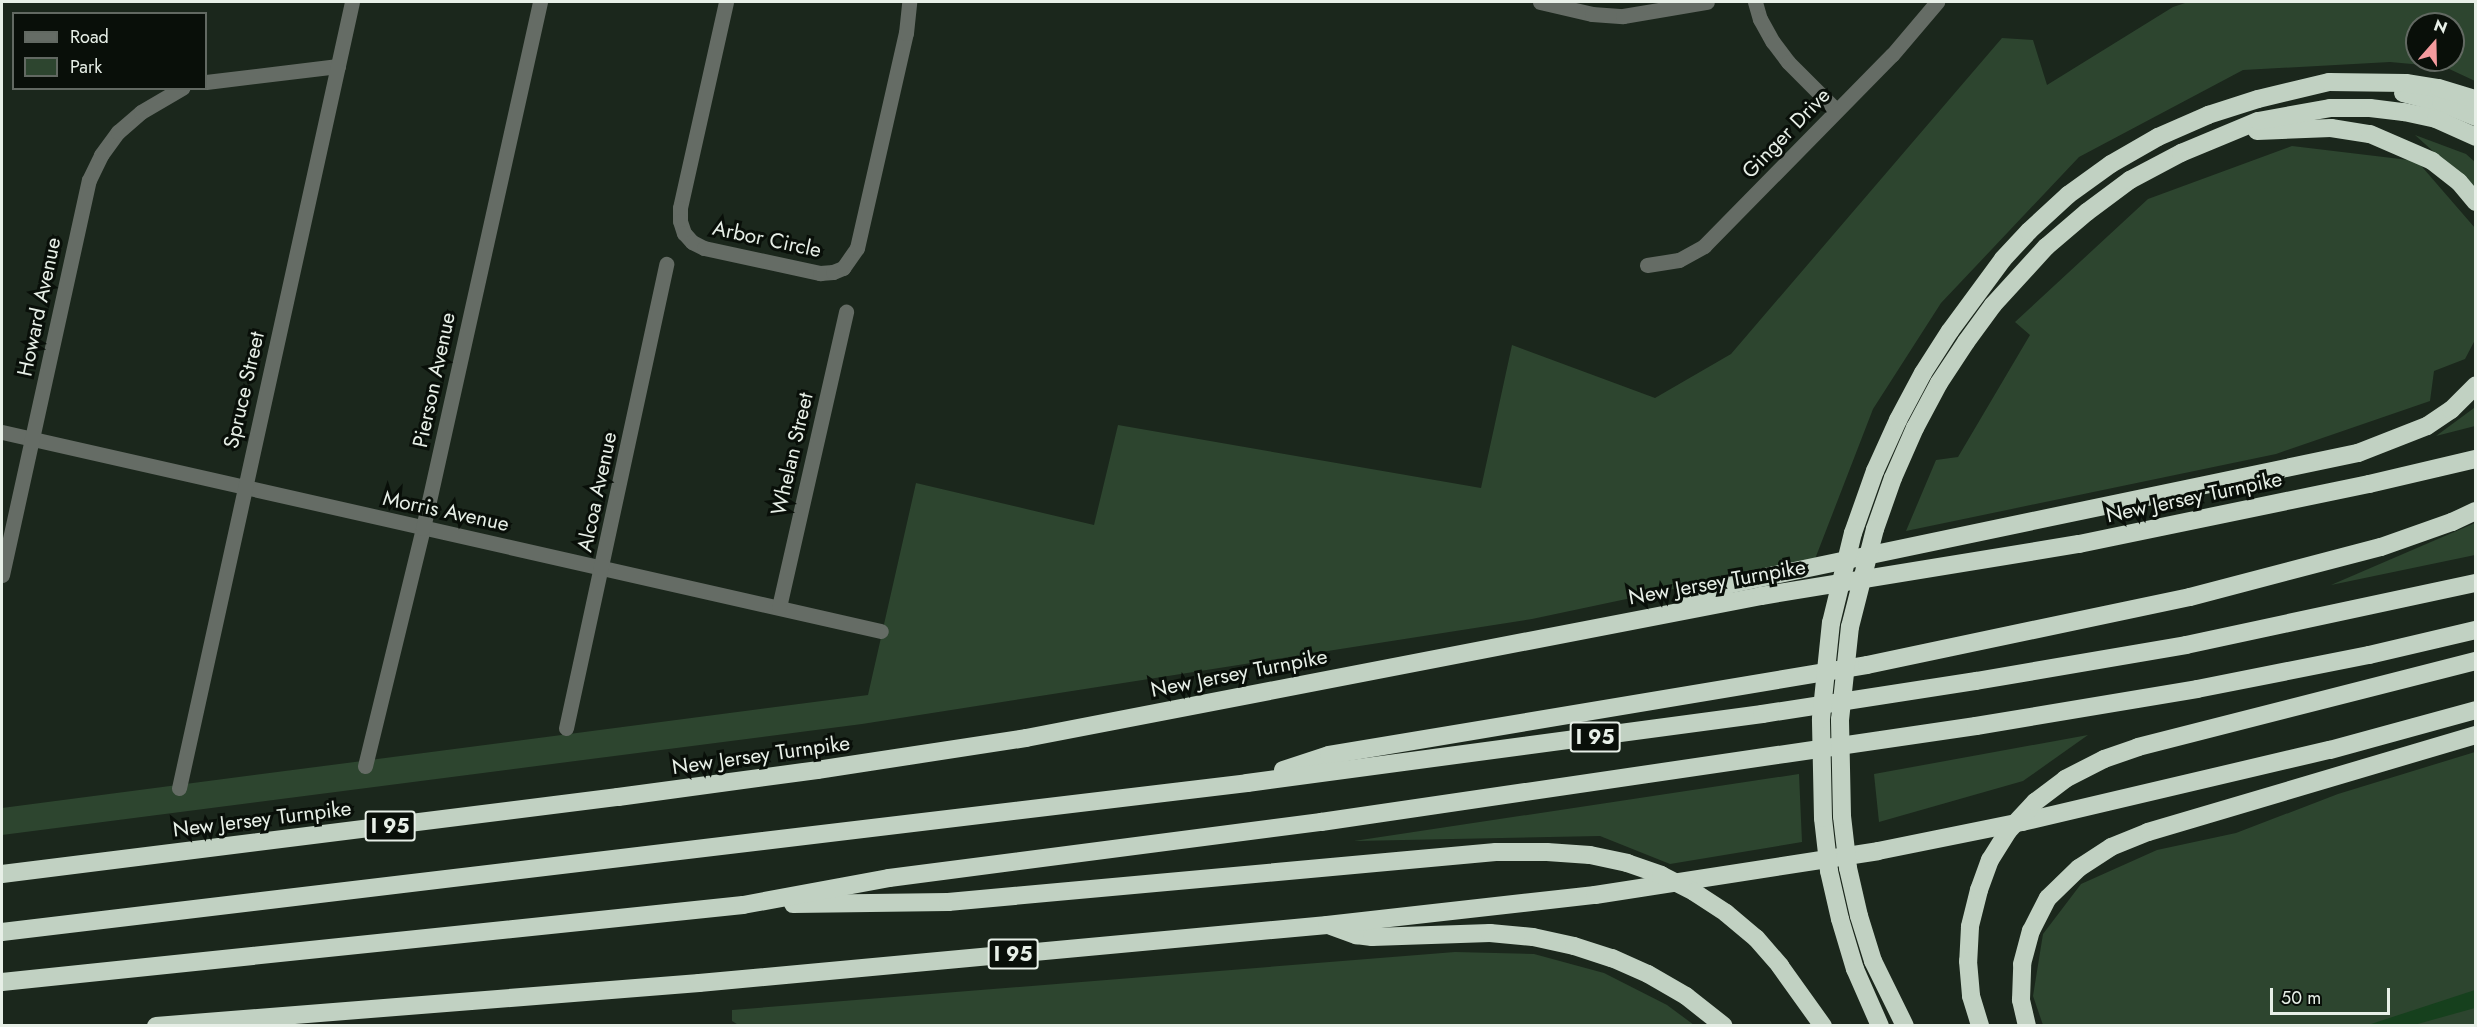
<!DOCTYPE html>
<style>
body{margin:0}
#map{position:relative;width:2477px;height:1027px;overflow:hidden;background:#1b271c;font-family:Jost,sans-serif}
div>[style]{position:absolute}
.green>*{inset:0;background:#2d452f}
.water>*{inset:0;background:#16401d}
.minor>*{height:15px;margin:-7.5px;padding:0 7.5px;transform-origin:7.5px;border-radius:7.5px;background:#656c65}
.highway>*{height:18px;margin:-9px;padding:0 9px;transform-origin:9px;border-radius:9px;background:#c1d1c2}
.highway-bridge>*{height:18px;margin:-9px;padding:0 9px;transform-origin:9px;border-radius:9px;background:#c1d1c2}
span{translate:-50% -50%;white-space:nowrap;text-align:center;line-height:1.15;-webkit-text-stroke:6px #090f09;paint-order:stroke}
.shield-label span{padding:2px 4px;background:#090f09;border:2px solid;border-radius:4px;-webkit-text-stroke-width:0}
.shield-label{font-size:20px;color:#e7efe7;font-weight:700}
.street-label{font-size:21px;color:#e7efe7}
.frame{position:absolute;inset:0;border:3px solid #e7efe7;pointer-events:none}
.legend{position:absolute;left:12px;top:12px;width:195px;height:78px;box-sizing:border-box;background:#090f09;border:2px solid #626962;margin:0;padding:8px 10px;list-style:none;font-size:18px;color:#e7efe7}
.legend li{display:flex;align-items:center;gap:12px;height:30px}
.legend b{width:30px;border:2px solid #626962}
.north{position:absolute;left:2405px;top:12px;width:60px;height:60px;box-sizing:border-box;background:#090f09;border:2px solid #626962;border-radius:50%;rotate:20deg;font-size:16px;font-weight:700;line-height:24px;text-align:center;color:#e7efe7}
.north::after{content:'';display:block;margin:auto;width:21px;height:27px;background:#f59b9e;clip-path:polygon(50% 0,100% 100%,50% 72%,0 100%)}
.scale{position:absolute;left:2270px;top:988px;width:120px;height:27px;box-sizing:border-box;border:3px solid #e7efe7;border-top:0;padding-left:8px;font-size:18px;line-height:21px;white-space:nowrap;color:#e7efe7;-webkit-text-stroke:4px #090f09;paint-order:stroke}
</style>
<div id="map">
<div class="green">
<i style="clip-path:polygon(evenodd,2188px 2px,2475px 2px,2475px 81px,2445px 67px,2390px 62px,2243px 70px,2079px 157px,1941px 303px,1873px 409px,1815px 559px,1532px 619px,862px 724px,2px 835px,2px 808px,868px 695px,916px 483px,1094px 525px,1118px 425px,1481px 488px,1512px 345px,1655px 398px,1731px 354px,2002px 38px,2033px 40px,2047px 85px,2173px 7px,2188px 2px,2417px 24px,2453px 24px,2453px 60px,2417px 60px,2417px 24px)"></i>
<i style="clip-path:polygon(2415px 135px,2466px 154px,2475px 162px,2475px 189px)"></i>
<i style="clip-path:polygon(2292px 146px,2417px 161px,2475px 228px,2475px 340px,2465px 359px,2434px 371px,2430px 401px,2276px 454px,1906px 531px,1936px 460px,1958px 457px,2030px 335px,2015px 322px,2148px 199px)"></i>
<i style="clip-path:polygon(2475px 406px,2475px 426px,2436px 436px,2474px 408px)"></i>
<i style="clip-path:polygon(2475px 523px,2475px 555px,2331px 585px)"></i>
<i style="clip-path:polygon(2088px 735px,2023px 781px,1879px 822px,1874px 774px)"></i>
<i style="clip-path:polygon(2475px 752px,2475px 1025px,2043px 1025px,2033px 996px,2043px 934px,2081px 884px,2157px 850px,2236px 833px,2338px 794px)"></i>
<i style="clip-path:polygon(1799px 774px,1802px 842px,1670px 864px,1600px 836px,1354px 841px)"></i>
<i style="clip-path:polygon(1455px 952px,1534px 954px,1604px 973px,1667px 1005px,1694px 1025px,740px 1026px,732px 1021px,732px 1010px)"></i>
</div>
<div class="water">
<i style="clip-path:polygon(2475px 990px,2475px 1008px,2414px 1025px,2368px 1025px)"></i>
</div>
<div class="minor">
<i style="left:726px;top:2px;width:211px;rotate:102.6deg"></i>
<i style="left:680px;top:208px;width:13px;rotate:90deg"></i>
<i style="left:680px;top:221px;width:13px;rotate:72deg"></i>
<i style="left:684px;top:233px;width:12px;rotate:48deg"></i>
<i style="left:692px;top:242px;width:13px;rotate:27deg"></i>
<i style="left:704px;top:248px;width:119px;rotate:12.2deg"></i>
<i style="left:820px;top:273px;width:13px;rotate:-4deg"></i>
<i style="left:833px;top:272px;width:11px;rotate:-22deg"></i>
<i style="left:843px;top:268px;width:24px;rotate:-55deg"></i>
<i style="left:857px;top:248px;width:221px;rotate:-77.2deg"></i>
<i style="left:906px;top:33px;width:31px;rotate:-84deg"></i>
<i style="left:1540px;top:2px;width:53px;rotate:13deg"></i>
<i style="left:1592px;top:14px;width:31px;rotate:4deg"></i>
<i style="left:1623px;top:16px;width:85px;rotate:-9.5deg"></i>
<i style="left:1755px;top:2px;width:18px;rotate:74deg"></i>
<i style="left:1760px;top:19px;width:26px;rotate:61deg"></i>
<i style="left:1773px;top:42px;width:25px;rotate:53deg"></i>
<i style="left:1788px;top:62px;width:68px;rotate:45deg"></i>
<i style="left:206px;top:82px;width:133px;rotate:-6.9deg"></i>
<i style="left:1647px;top:265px;width:32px;rotate:-9deg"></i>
<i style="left:1679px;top:260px;width:29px;rotate:-29deg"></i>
<i style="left:1704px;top:246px;width:268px;rotate:-45.5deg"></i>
<i style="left:1892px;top:55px;width:70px;rotate:-49.7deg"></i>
<i style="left:2px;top:432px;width:901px;rotate:12.76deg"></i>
<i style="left:2px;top:575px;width:404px;rotate:-77.6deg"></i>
<i style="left:89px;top:180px;width:28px;rotate:-64deg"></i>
<i style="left:101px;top:155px;width:29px;rotate:-54deg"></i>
<i style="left:118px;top:132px;width:30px;rotate:-41deg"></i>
<i style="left:141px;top:112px;width:48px;rotate:-30.3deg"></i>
<i style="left:779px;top:607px;width:303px;rotate:-77.2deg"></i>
<i style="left:566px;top:728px;width:475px;rotate:-77.8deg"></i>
<i style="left:365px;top:766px;width:245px;rotate:-76.3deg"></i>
<i style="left:423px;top:528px;width:539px;rotate:-77.46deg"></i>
<i style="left:179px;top:788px;width:805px;rotate:-77.59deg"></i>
</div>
<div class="highway">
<i style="left:2403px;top:93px;width:39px;rotate:15deg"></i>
<i style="left:2441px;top:103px;width:38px;rotate:22deg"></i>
<i style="left:2257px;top:131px;width:74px;rotate:-2.3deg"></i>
<i style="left:2331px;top:128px;width:39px;rotate:9deg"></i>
<i style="left:2370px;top:134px;width:68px;rotate:23.5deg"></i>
<i style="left:2432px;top:161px;width:34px;rotate:38deg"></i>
<i style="left:2459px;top:182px;width:26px;rotate:50deg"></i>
<i style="left:1875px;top:529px;width:54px;rotate:-70.6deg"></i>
<i style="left:1893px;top:478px;width:55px;rotate:-66.3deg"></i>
<i style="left:1915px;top:428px;width:51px;rotate:-61.9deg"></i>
<i style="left:1939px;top:383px;width:49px;rotate:-56.6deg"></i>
<i style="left:1966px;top:342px;width:46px;rotate:-53.9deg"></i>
<i style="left:1993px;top:305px;width:79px;rotate:-47.6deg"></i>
<i style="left:2046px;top:247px;width:54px;rotate:-40.5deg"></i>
<i style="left:2087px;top:212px;width:54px;rotate:-36.7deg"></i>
<i style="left:2130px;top:180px;width:58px;rotate:-27.9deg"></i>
<i style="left:2181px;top:153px;width:83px;rotate:-22.6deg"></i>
<i style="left:2258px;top:121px;width:73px;rotate:-10.2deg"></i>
<i style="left:2330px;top:108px;width:40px"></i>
<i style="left:2370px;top:108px;width:34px;rotate:7deg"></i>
<i style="left:2404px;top:112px;width:33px;rotate:12deg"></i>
<i style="left:2436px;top:119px;width:44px;rotate:24.2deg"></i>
<i style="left:1853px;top:533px;width:66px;rotate:-70.5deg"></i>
<i style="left:1875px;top:471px;width:56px;rotate:-65.7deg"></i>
<i style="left:1898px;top:420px;width:53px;rotate:-62deg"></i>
<i style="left:1923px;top:373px;width:50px;rotate:-57.3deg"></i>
<i style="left:1950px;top:331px;width:89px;rotate:-53.6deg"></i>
<i style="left:2003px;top:259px;width:38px;rotate:-47deg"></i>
<i style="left:2029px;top:231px;width:53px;rotate:-42.7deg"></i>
<i style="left:2068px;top:195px;width:53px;rotate:-35.8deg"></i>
<i style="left:2111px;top:164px;width:54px;rotate:-29.9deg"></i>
<i style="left:2158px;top:137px;width:55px;rotate:-23.7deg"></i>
<i style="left:2208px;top:115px;width:52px;rotate:-17.7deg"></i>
<i style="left:2258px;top:99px;width:73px;rotate:-13.5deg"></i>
<i style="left:2329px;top:82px;width:77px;rotate:0.7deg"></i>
<i style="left:2406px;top:83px;width:33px;rotate:9deg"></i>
<i style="left:2439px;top:88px;width:39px;rotate:17deg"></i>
<i style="left:1691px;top:602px;width:40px;rotate:-25deg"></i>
<i style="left:1727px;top:585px;width:645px;rotate:-11.82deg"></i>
<i style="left:2358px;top:453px;width:74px;rotate:-21.4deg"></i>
<i style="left:2427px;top:426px;width:29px;rotate:-34deg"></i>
<i style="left:2451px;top:410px;width:35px;rotate:-45deg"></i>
<i style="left:2104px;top:759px;width:36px;rotate:-19deg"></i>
<i style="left:2138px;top:747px;width:349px;rotate:-14.3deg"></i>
<i style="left:1283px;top:770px;width:48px;rotate:-18.1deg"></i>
<i style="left:1329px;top:755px;width:545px;rotate:-9.5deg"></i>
<i style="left:1867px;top:665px;width:330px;rotate:-11.9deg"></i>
<i style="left:2190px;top:597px;width:197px;rotate:-14.7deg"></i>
<i style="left:2381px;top:547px;width:75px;rotate:-19.4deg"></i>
<i style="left:2452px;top:522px;width:26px;rotate:-25deg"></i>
<i style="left:2px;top:874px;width:621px;rotate:-7.13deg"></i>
<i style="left:618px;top:797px;width:201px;rotate:-7.7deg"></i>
<i style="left:817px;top:770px;width:211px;rotate:-8.7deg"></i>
<i style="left:1026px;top:738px;width:749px;rotate:-10.93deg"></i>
<i style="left:1761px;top:596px;width:322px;rotate:-9.3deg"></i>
<i style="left:2079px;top:544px;width:296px;rotate:-11.7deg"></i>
<i style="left:2369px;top:484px;width:110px;rotate:-13.2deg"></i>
<i style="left:1979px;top:890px;width:38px;rotate:104deg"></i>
<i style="left:1970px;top:927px;width:34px;rotate:93deg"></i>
<i style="left:1968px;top:961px;width:35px;rotate:85deg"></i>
<i style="left:1971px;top:996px;width:31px;rotate:73deg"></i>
<i style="left:793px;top:904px;width:155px;rotate:-0.7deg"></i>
<i style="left:948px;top:902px;width:550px;rotate:-5.21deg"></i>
<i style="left:1496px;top:852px;width:51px"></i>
<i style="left:1547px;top:852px;width:43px;rotate:4deg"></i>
<i style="left:1590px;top:855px;width:38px;rotate:12deg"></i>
<i style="left:1859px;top:916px;width:47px;rotate:72.7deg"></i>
<i style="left:1873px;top:961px;width:72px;rotate:63.8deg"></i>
<i style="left:1840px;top:919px;width:52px;rotate:73.3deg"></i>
<i style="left:1855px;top:969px;width:62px;rotate:66.3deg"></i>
<i style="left:1331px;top:926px;width:27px;rotate:20deg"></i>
<i style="left:1356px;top:935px;width:16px;rotate:7deg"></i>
<i style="left:1372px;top:937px;width:118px;rotate:-1.9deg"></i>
<i style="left:1490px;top:933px;width:43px;rotate:5.3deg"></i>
<i style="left:1533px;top:937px;width:42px;rotate:12.4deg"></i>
<i style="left:1574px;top:946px;width:40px;rotate:18deg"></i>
<i style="left:1612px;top:958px;width:39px;rotate:24deg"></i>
<i style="left:1648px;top:974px;width:44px;rotate:30.1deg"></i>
<i style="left:1686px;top:996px;width:48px;rotate:38.3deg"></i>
<i style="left:2px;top:932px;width:1254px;rotate:-6.82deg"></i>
<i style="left:1247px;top:783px;width:520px;rotate:-7.63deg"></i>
<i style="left:1762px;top:714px;width:217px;rotate:-8.8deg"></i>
<i style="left:1976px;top:681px;width:213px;rotate:-9.7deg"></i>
<i style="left:2186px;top:645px;width:297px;rotate:-12.1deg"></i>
<i style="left:1756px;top:938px;width:37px;rotate:49deg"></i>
<i style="left:1780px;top:966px;width:74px;rotate:54.4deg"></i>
<i style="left:2px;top:982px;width:745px;rotate:-5.93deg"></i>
<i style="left:743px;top:905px;width:148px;rotate:-10.5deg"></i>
<i style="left:889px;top:878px;width:436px;rotate:-7.4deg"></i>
<i style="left:1321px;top:822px;width:662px;rotate:-8.34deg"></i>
<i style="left:1976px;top:726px;width:224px;rotate:-9.5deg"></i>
<i style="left:2197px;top:689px;width:175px;rotate:-11.2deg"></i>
<i style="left:2369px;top:655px;width:110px;rotate:-13.2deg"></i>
<i style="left:156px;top:1026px;width:545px;rotate:-4.53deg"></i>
<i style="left:699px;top:983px;width:631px;rotate:-5.28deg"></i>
<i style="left:1327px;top:925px;width:270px;rotate:-6.4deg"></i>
<i style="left:1595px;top:895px;width:286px;rotate:-8.8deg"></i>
<i style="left:1878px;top:851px;width:147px;rotate:-11.4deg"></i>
<i style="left:2022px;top:822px;width:316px;rotate:-13.2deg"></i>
<i style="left:2330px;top:750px;width:151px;rotate:-15.3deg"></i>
<i style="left:2027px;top:1026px;width:27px;rotate:-103deg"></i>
<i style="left:2021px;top:1000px;width:36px;rotate:-88deg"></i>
<i style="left:2022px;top:964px;width:34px;rotate:-75deg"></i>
<i style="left:2031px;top:931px;width:37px;rotate:-63deg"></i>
<i style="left:2048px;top:898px;width:43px;rotate:-44.1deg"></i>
<i style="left:2079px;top:868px;width:38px;rotate:-33deg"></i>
<i style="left:2111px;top:847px;width:40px;rotate:-22deg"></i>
<i style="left:2148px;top:832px;width:342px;rotate:-16.5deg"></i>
</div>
<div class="highway-bridge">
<i style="left:1627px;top:863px;width:36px;rotate:19deg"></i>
<i style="left:1661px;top:875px;width:37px;rotate:27deg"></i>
<i style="left:1694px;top:892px;width:38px;rotate:33deg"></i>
<i style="left:1726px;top:913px;width:39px;rotate:40deg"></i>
<i style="left:1979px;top:890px;width:32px;rotate:-70deg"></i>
<i style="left:1990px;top:860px;width:34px;rotate:-58deg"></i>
<i style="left:2008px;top:831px;width:40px;rotate:-47deg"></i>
<i style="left:2035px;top:802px;width:38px;rotate:-37deg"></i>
<i style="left:2065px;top:779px;width:44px;rotate:-27.1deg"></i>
<i style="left:1859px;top:916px;width:49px;rotate:-102.9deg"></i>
<i style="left:1848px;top:868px;width:52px;rotate:-96.6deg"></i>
<i style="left:1842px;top:816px;width:96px;rotate:-91.2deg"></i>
<i style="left:1840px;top:720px;width:94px;rotate:-83.9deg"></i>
<i style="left:1850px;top:627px;width:101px;rotate:-75.7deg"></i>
<i style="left:1840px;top:919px;width:49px;rotate:-102.9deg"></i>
<i style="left:1829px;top:871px;width:53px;rotate:-96.5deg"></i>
<i style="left:1823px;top:818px;width:99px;rotate:-91.2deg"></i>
<i style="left:1821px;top:719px;width:97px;rotate:-84.1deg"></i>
<i style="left:1831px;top:623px;width:93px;rotate:-76.3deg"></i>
</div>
<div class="shield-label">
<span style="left:1595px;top:737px">I 95</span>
<span style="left:390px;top:826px">I 95</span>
<span style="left:1013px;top:954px">I 95</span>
</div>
<div class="street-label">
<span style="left:1786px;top:133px;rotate:-46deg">Ginger Drive</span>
<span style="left:767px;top:239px;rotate:12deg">Arbor Circle</span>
<span style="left:39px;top:307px;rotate:-78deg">Howard Avenue</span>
<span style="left:434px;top:380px;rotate:-78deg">Pierson Avenue</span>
<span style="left:244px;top:390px;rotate:-77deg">Spruce Street</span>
<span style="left:792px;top:454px;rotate:-77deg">Whelan Street</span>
<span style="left:597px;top:492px;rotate:-78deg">Alcoa Avenue</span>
<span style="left:2194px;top:497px;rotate:-12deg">New Jersey Turnpike</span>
<span style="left:446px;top:511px;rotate:12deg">Morris Avenue</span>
<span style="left:1717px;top:582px;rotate:-10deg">New Jersey Turnpike</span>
<span style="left:1239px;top:673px;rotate:-11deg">New Jersey Turnpike</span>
<span style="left:761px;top:755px;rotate:-8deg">New Jersey Turnpike</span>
<span style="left:262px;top:819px;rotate:-7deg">New Jersey Turnpike</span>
</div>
<div class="frame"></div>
<ul class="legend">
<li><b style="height:8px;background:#656c65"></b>Road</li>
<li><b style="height:16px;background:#2d452f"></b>Park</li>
</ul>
<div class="north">N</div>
<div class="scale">50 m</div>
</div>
